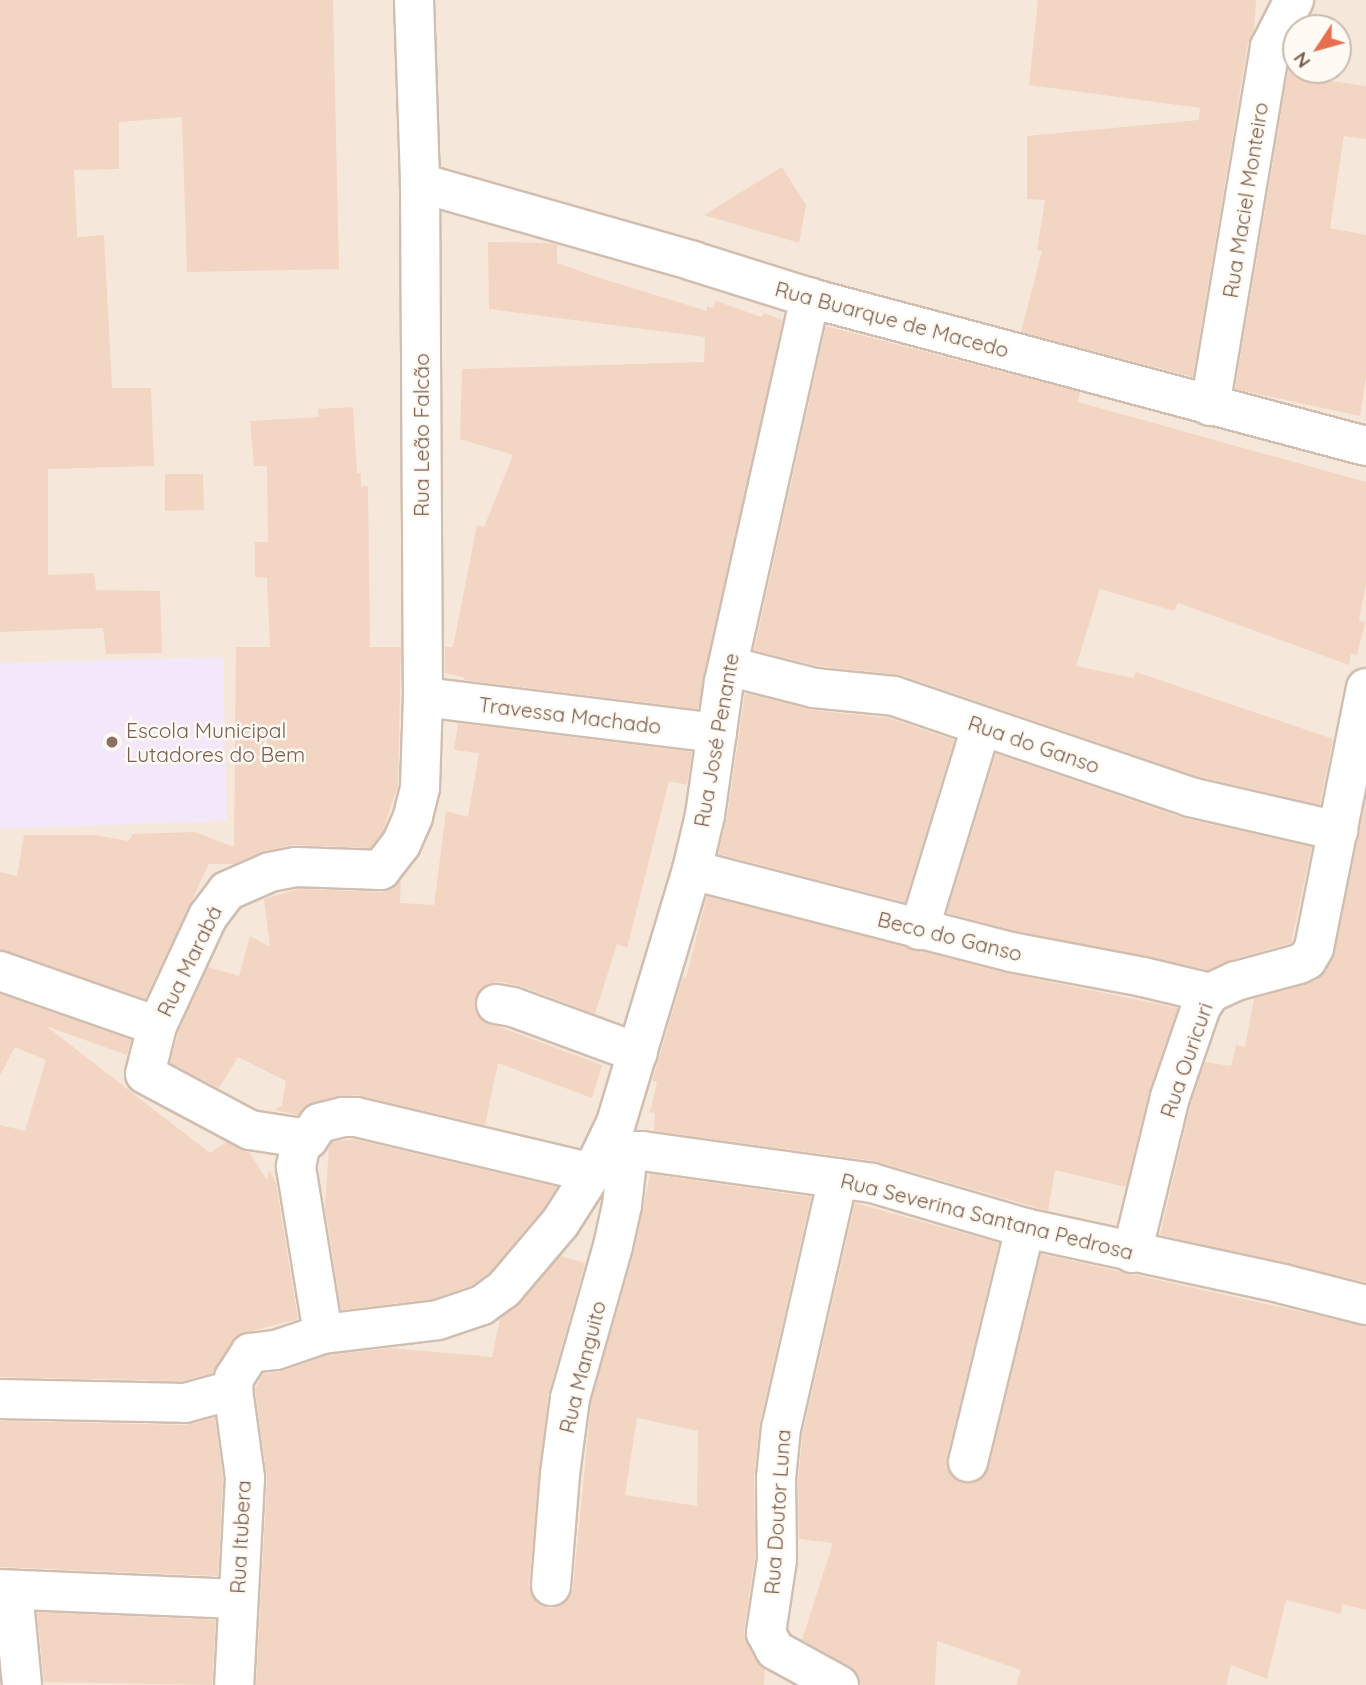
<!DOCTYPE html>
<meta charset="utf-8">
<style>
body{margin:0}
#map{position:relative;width:1366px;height:1685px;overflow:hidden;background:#fdf6ec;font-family:Quicksand,sans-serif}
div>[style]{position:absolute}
.residential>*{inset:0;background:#f5e8da}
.education>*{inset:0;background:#f3e8fa}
.building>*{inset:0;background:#f3d5c3}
.roads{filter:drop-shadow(2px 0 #d1beb0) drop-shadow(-2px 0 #d1beb0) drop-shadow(0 2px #d1beb0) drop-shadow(0 -2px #d1beb0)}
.minor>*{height:38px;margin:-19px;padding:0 19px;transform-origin:19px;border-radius:19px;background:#fff}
.dots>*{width:19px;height:19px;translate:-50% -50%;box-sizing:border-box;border:4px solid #fffaf3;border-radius:50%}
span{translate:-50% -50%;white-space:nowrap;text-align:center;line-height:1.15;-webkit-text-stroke:5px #fffaf3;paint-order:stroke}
.street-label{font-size:21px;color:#7a5c4d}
.education-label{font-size:21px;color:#785e54}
.left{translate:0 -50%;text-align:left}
.north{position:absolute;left:1282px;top:14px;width:70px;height:70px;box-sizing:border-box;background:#fffaf3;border:2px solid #cabbb1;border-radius:50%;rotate:234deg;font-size:19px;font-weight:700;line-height:28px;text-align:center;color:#7a5c4d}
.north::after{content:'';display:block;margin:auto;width:24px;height:32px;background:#e76f51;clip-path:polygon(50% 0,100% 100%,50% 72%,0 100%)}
</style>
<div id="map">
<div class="residential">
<i style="clip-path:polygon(evenodd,0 0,1366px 0,1366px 1685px,0 1685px,0 0,1296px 28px,1338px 28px,1338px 70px,1296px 70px,1296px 28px)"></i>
</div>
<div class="education">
<i style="clip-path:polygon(223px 657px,227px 821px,0 829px,0 663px)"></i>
</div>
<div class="building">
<i style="clip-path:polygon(0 0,333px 0,339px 269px,187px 272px,182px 117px,119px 122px,119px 169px,74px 170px,77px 237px,104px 235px,112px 388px,151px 388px,154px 466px,48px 469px,48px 575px,94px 573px,96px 590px,160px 591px,162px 653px,106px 654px,103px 628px,0 632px)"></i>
<i style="clip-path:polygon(1038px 0,1256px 0,1254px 30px,1248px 43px,1193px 377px,1021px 332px,1042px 251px,1037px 250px,1045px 200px,1027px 199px,1027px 136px,1199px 120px,1200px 108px,1029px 85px)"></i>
<i style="clip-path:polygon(1289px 66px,1296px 67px,1296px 70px,1324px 70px,1323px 80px,1366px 86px,1366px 139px,1344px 136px,1330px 228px,1366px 235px,1366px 376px,1360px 416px,1235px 389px)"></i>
<i style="clip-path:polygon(782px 167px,806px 205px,799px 243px,704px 215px)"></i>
<i style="clip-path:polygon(488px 242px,549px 243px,557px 245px,557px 263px,600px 278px,707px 311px,707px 306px,713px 308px,716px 301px,761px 317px,764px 313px,783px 320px,698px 709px,464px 680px,464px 677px,445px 673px,445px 647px,453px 647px,477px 525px,484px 527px,513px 455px,460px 439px,462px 369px,704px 362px,705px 337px,489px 309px)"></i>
<i style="clip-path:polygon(826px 326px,1080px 392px,1078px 402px,1366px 482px,1366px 584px,1359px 620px,1365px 623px,1357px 655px,1351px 654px,1349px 665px,1178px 603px,1174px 611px,1100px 589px,1076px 666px,1133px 678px,1136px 672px,1333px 739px,1320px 805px,1196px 776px,901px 675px,818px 666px,754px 650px)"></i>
<i style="clip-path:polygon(353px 407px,357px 473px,361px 473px,361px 486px,368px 486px,370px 647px,401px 647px,398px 785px,382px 833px,371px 848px,292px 845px,261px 852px,235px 864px,209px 864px,145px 999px,0 950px,0 872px,17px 876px,24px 835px,96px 835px,128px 841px,133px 834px,195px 832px,234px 847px,236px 647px,270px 647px,267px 578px,255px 577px,255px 542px,268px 542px,267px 466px,254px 466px,250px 421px,319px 417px,318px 409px)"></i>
<i style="clip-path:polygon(165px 474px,203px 474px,204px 510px,165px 511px)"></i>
<i style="clip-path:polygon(745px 693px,812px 710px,889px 718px,954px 740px,905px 902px,718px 854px,727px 818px)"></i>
<i style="clip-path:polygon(458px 723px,692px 752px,687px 785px,669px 781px,627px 948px,617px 944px,595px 1014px,521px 986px,500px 982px,488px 984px,480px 989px,475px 1000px,476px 1012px,483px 1021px,602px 1065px,592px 1098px,498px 1063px,485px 1125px,356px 1095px,314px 1102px,298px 1115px,274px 1110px,282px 1105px,286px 1081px,238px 1057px,219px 1088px,170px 1063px,178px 1033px,208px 967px,239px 976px,250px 936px,270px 947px,264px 899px,298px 889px,381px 892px,391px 889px,401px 880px,400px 903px,434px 905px,446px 811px,468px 817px,479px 753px,454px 750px)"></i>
<i style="clip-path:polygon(996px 754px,1183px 818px,1312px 847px,1291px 943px,1230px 960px,1208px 970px,1016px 931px,947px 913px)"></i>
<i style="clip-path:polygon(1366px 800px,1366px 1282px,1160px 1235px,1191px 1103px,1205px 1062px,1231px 1066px,1236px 1045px,1245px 1047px,1254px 999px,1317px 980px,1333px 959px)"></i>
<i style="clip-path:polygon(707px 896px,1006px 973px,1178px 1008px,1149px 1092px,1126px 1187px,1055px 1170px,1048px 1211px,875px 1161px,654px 1131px,655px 1113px,650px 1112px,657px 1082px,652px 1081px,683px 977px,686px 978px)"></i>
<i style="clip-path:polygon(0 994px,131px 1040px,127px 1055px,46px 1026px,210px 1153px,226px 1142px,249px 1152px,267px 1180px,269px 1170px,276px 1183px,298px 1319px,239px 1334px,213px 1373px,182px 1381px,0 1377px,0 1125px,25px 1131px,46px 1060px,15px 1047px,0 1075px)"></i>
<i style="clip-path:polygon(353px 1139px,557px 1187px,542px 1210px,489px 1273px,472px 1285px,433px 1299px,341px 1310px,325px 1208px,329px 1146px,332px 1142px)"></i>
<i style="clip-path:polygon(evenodd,650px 1174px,811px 1197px,760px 1423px,754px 1476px,755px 1558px,744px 1631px,747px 1643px,765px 1669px,764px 1685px,256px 1685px,267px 1479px,255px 1389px,263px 1374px,283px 1371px,328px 1355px,391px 1348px,492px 1357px,500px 1319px,520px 1303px,560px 1256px,585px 1263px,548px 1395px,529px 1584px,532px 1596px,539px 1604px,550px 1608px,560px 1606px,569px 1599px,573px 1588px,591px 1402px,634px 1252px,650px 1174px,637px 1418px,698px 1431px,697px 1506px,625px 1495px,637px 1418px)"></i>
<i style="clip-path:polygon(855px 1203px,999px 1243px,947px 1457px,947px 1467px,952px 1477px,963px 1483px,973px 1483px,983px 1478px,989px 1467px,1041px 1254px,1366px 1326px,1366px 1610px,1342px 1604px,1341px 1614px,1286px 1600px,1267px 1679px,1231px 1665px,1226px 1685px,1016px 1685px,1021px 1670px,937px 1641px,935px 1685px,861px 1685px,858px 1674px,850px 1666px,802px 1640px,833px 1543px,799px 1539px,798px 1479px,803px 1432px)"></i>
<i style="clip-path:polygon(215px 1418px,223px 1479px,218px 1576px,0 1567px,0 1421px,185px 1425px)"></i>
<i style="clip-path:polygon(37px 1612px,216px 1620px,212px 1685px,44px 1682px)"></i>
</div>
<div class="roads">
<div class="minor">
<i style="left:414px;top:0;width:183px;rotate:88.1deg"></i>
<i style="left:420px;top:183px;width:514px;rotate:89.67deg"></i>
<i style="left:423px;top:697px;width:91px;rotate:91.9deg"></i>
<i style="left:420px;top:788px;width:30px;rotate:104deg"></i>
<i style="left:413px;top:817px;width:30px;rotate:114deg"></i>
<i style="left:401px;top:844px;width:33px;rotate:128deg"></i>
<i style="left:381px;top:870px;width:85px;rotate:-178deg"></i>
<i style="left:296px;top:867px;width:26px;rotate:169deg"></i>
<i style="left:270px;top:872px;width:47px;rotate:156.2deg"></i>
<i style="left:227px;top:891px;width:31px;rotate:127deg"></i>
<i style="left:208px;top:916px;width:121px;rotate:114.9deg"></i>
<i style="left:157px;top:1026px;width:49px;rotate:104deg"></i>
<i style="left:145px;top:1074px;width:119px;rotate:28.1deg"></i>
<i style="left:250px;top:1130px;width:59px;rotate:8.8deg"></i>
<i style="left:308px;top:1139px;width:19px;rotate:-55deg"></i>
<i style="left:319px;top:1123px;width:25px;rotate:-14deg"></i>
<i style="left:343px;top:1117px;width:13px"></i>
<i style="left:356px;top:1117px;width:243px;rotate:13.3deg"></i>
<i style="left:420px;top:183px;width:284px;rotate:15.9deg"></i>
<i style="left:693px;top:261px;width:123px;rotate:17.5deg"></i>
<i style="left:810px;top:298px;width:575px;rotate:14.91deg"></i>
<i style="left:1210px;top:406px;width:364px;rotate:-80.5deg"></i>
<i style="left:1270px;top:47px;width:53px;rotate:-62.9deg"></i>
<i style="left:728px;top:666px;width:89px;rotate:14.3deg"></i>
<i style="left:814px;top:688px;width:80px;rotate:5.7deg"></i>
<i style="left:894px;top:696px;width:313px;rotate:18.8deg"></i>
<i style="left:1190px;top:797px;width:152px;rotate:12.9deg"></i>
<i style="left:423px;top:697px;width:296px;rotate:7deg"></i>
<i style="left:692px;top:870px;width:329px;rotate:14.4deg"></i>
<i style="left:1011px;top:952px;width:134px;rotate:10.7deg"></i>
<i style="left:1143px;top:977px;width:69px;rotate:13.4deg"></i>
<i style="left:919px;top:930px;width:212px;rotate:-73deg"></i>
<i style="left:0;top:971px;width:166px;rotate:19.3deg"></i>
<i style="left:496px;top:1004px;width:17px;rotate:10deg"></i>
<i style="left:513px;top:1007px;width:133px;rotate:20.2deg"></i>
<i style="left:308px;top:1139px;width:8px;rotate:150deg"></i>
<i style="left:301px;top:1143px;width:25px;rotate:102deg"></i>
<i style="left:296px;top:1167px;width:169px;rotate:80.8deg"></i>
<i style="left:604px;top:1151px;width:38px"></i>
<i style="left:642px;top:1151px;width:232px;rotate:7.9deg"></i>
<i style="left:872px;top:1183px;width:159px;rotate:16.4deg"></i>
<i style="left:1025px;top:1228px;width:264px;rotate:12.2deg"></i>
<i style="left:1283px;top:1284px;width:86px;rotate:14.2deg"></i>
<i style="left:838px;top:1178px;width:256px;rotate:102.8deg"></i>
<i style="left:781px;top:1428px;width:50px;rotate:95.7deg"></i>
<i style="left:776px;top:1478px;width:82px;rotate:89.3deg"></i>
<i style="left:777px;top:1560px;width:74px;rotate:98.6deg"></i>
<i style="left:766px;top:1633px;width:19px;rotate:62deg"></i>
<i style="left:775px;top:1650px;width:73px;rotate:28.7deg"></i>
<i style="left:1132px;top:1253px;width:161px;rotate:-76.3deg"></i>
<i style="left:1170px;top:1097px;width:95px;rotate:-71deg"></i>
<i style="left:1201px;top:1007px;width:17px;rotate:-57deg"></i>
<i style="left:1210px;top:993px;width:29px;rotate:-25deg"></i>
<i style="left:1236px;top:981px;width:65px;rotate:-15.1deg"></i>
<i style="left:1299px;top:964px;width:9px;rotate:-27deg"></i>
<i style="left:1307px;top:960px;width:14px;rotate:-60deg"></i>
<i style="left:1314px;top:948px;width:265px;rotate:-78.7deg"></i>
<i style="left:233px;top:1390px;width:89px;rotate:82.2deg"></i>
<i style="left:245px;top:1478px;width:207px;rotate:93deg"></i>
<i style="left:0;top:1399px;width:185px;rotate:1.2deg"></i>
<i style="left:185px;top:1403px;width:50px;rotate:-15.2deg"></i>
<i style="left:233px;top:1390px;width:12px;rotate:-85deg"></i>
<i style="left:234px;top:1378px;width:30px;rotate:-57deg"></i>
<i style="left:250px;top:1353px;width:26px;rotate:-7deg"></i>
<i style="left:276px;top:1350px;width:50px;rotate:-18.8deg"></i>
<i style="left:323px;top:1334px;width:116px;rotate:-6.9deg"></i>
<i style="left:438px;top:1320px;width:46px;rotate:-18.8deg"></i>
<i style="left:482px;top:1305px;width:27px;rotate:-36deg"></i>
<i style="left:504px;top:1289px;width:87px;rotate:-49.7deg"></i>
<i style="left:560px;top:1223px;width:59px;rotate:-57.4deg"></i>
<i style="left:592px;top:1173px;width:55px;rotate:-64.4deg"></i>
<i style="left:616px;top:1123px;width:264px;rotate:-73.3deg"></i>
<i style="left:692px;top:870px;width:57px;rotate:-76.7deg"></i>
<i style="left:705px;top:815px;width:134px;rotate:-81.9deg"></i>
<i style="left:724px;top:682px;width:394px;rotate:-77.4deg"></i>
<i style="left:968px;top:1462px;width:241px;rotate:-76.3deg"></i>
<i style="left:551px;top:1586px;width:112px;rotate:-85.4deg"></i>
<i style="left:560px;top:1474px;width:77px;rotate:-82.5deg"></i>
<i style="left:570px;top:1398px;width:158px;rotate:-74.2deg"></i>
<i style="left:613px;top:1246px;width:42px;rotate:-77.6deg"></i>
<i style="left:622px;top:1205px;width:53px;rotate:-83.5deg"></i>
<i style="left:0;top:1589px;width:237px;rotate:2.4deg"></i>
<i style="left:13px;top:1591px;width:94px;rotate:84.5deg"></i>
</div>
</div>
<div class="dots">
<i style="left:112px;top:742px;background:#8d6e63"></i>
</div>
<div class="street-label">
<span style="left:1245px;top:200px;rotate:-81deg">Rua Maciel Monteiro</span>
<span style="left:892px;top:319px;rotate:15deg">Rua Buarque de Macedo</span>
<span style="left:421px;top:435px;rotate:-90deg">Rua Leão Falcão</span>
<span style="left:570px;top:715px;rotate:7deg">Travessa Machado</span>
<span style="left:716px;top:740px;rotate:-80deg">Rua José Penante</span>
<span style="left:1034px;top:744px;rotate:19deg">Rua do Ganso</span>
<span style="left:950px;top:936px;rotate:14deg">Beco do Ganso</span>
<span style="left:189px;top:961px;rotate:-64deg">Rua Marabá</span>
<span style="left:1186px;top:1060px;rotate:-71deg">Rua Ouricuri</span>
<span style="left:987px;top:1216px;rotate:14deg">Rua Severina Santana Pedrosa</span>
<span style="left:582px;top:1367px;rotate:-76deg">Rua Manguito</span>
<span style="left:777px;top:1512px;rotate:-86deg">Rua Doutor Luna</span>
<span style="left:240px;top:1537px;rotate:-87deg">Rua Itubera</span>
</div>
<div class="education-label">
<span class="left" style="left:126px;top:742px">Escola Municipal<br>Lutadores do Bem</span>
</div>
<div class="north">N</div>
</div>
